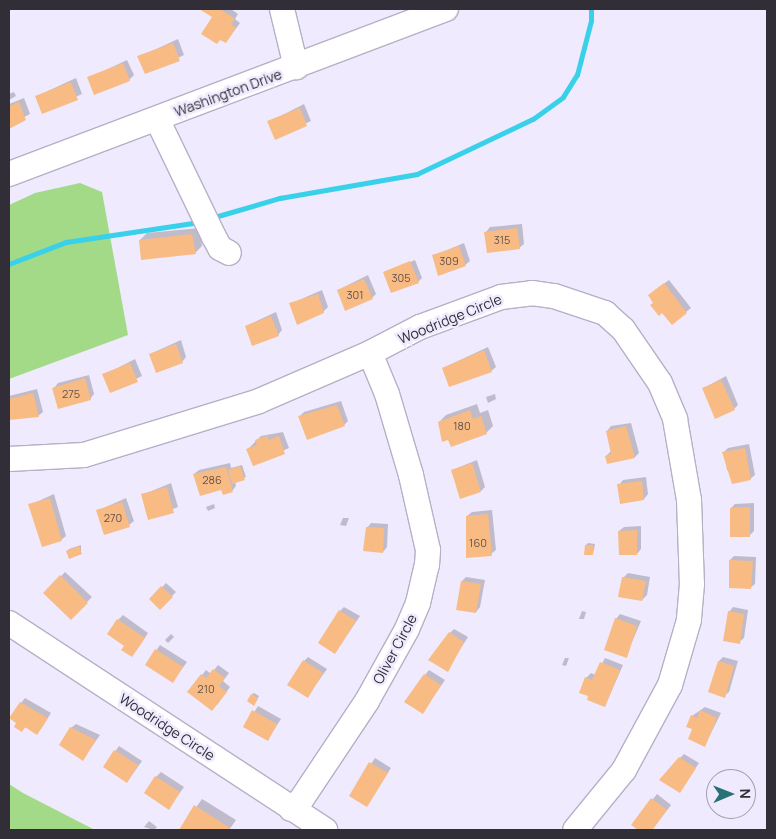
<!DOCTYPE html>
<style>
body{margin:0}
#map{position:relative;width:776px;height:839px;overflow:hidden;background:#efeafd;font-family:Manrope,sans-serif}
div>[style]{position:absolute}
.green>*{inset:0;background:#a2da87}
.shadow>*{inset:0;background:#0003}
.stream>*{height:4.5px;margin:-2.25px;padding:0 2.25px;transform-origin:2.25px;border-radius:2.25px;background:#39d1e9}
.building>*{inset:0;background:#f9bb84}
.roads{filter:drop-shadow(1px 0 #b6b0c6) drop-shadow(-1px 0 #b6b0c6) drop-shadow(0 1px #b6b0c6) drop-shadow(0 -1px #b6b0c6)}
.minor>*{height:24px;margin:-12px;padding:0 12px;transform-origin:12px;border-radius:12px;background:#fff}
span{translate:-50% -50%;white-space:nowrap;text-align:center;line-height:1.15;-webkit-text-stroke:5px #efeafd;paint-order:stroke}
.number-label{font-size:11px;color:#63514a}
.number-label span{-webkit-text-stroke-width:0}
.street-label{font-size:14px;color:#312e37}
.frame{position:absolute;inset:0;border:10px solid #312e37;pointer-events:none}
.north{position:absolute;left:706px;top:769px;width:50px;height:50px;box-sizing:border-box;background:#efeafd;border:1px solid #a39fae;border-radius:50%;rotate:89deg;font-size:14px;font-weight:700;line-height:20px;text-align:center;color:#312e37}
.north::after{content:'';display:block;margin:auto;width:18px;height:22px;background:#277177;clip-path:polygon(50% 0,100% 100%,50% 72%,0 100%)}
</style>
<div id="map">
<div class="green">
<i style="clip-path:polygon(80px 183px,102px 192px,128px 335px,9px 379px,9px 205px,35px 193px)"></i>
<i style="clip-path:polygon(9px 784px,23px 793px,95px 830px,9px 830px)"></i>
</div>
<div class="shadow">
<i style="clip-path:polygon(201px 9px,231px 9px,238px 14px,235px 19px,240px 23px,226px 42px,221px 39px,214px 17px)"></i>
<i style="clip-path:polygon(178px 39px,184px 55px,145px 73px,139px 57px)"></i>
<i style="clip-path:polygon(127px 60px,134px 75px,129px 80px,89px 78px)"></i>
<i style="clip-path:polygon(76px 78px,82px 94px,43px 112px,37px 96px)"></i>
<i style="clip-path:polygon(14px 92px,16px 96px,9px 100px,9px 94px)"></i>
<i style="clip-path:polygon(24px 98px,30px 114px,9px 125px,9px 104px)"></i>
<i style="clip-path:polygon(304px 104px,311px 121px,275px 138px,269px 122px)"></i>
<i style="clip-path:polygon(522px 224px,524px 244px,519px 248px,486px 232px,490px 227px)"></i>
<i style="clip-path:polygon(200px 228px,202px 246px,195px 253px,140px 240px,147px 233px)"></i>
<i style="clip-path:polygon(464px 243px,470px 261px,465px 265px,433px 256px)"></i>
<i style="clip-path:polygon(415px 260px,422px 278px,418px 282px,385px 272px)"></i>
<i style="clip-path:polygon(368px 275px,376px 294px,372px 298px,338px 290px)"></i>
<i style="clip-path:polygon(669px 280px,691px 308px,686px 312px,654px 302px,654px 291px)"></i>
<i style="clip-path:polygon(322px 290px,328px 307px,323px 312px,290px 304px)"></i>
<i style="clip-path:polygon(276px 312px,282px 330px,278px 335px,246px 326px)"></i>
<i style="clip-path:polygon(181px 340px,186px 357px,182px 362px,150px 354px)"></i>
<i style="clip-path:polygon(488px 347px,496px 367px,491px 371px,443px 368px)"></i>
<i style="clip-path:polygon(135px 359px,142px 376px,110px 391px,104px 375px)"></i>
<i style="clip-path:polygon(89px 375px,94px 394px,90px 399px,54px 388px,58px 383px)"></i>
<i style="clip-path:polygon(726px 376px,738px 405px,734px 409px,704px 388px)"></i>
<i style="clip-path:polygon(37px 389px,43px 412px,38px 416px,9px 419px,9px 396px)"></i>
<i style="clip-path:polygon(495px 394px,496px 399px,488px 403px,486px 397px)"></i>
<i style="clip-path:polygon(341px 401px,348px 421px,344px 425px,300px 416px,304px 412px)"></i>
<i style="clip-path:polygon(477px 404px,480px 413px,488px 410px,493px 426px,486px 433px,442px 440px,439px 422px,446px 415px)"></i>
<i style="clip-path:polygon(631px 423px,639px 453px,635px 457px,606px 456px,611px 451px,607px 431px,611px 426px)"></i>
<i style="clip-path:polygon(283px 432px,289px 448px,253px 464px,248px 449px,261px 436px)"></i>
<i style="clip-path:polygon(749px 444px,755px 475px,750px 479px,727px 470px,724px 452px,728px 448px)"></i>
<i style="clip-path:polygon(477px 460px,485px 487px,481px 491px,452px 470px)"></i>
<i style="clip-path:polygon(230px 463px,231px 468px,242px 465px,246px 477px,235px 482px,236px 486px,232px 491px,194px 474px,199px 470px)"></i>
<i style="clip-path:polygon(646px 477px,648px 494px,644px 499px,619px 485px,623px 480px)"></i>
<i style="clip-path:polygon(171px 483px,178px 507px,149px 519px,142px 495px)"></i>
<i style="clip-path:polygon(54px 494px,66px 536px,61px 540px,30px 505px)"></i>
<i style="clip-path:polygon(126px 498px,134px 521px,129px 525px,97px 511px)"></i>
<i style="clip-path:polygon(754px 503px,754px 531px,750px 535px,731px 508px,735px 504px)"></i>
<i style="clip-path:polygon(214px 504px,215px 508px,208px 511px,206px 507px)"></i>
<i style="clip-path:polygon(492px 510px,496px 550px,491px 554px,467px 516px,472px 512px)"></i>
<i style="clip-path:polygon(343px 518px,349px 518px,346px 526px,340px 525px)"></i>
<i style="clip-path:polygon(371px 523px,388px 524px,387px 547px,383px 552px,367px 528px)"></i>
<i style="clip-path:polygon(641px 526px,641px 549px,637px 554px,619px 531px,624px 527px)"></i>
<i style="clip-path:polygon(588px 543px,595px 544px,593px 554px,586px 545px)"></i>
<i style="clip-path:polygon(81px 545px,81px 553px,67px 551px,69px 549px)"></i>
<i style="clip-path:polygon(734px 556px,756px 557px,755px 584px,750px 588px,730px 560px)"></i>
<i style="clip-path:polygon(65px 572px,92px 597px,71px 618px,45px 593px)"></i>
<i style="clip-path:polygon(628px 573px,650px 577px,647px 595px,642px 600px,623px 578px)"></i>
<i style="clip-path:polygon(466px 577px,485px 580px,480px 607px,476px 612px,462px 581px)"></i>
<i style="clip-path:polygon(166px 583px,176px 592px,160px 608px,151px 599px)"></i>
<i style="clip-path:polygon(344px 607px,360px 616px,335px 653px,340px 611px)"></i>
<i style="clip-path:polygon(733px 607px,748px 610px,744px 638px,739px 642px,729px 612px)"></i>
<i style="clip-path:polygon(582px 611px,586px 612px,584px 619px,579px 619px)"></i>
<i style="clip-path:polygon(620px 614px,641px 621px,626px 656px,616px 619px)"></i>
<i style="clip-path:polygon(123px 615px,148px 633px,136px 651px,126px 645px,118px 620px)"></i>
<i style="clip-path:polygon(454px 629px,468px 637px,447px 670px,450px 633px)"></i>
<i style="clip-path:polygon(171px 634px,174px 637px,168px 643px,165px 640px)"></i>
<i style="clip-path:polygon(160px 645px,187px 662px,173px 681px,147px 664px)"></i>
<i style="clip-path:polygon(308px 657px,327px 669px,307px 697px,304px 661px)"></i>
<i style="clip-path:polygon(723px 657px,738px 661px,729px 692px,724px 696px,719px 661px)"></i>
<i style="clip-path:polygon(565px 658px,569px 658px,566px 666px,562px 665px)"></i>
<i style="clip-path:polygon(605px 658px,623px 665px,605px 706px,586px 678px,591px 673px,596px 675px)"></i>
<i style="clip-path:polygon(218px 665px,229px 673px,223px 681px,230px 687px,217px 705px,189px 692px,206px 670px,211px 674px)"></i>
<i style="clip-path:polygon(429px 670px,445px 680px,423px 712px,425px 675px)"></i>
<i style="clip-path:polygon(254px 693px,259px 696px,256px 702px,252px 694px)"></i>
<i style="clip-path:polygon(25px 698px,51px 713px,41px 729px,26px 727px,22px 730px,21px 703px)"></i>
<i style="clip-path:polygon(258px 706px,281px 719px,268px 739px,245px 727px)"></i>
<i style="clip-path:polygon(705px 707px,721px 713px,705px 745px,693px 729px,692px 716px)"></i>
<i style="clip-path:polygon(76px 724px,100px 735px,83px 759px,71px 728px)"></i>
<i style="clip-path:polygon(119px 746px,142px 761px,127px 782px,104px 767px)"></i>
<i style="clip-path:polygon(684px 754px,699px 763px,680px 792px,680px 758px)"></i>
<i style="clip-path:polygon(375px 758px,391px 768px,366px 806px,350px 796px)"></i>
<i style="clip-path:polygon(161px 772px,184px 787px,169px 808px,156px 777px)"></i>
<i style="clip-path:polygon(657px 794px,671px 805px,652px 830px,642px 830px,634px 823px)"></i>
<i style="clip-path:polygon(202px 799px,236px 820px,229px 830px,180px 830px)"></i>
<i style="clip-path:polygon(149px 821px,157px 827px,154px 830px,144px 827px)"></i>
</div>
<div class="stream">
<i style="left:218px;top:216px;width:65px;rotate:-16.2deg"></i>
<i style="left:280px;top:198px;width:139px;rotate:-9.9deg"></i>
<i style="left:417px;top:174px;width:128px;rotate:-25.4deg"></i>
<i style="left:533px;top:119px;width:37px;rotate:-36deg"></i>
<i style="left:563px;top:97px;width:26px;rotate:-58deg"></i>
<i style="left:577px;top:75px;width:56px;rotate:-75.5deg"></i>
<i style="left:591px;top:21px;width:12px;rotate:-90deg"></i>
<i style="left:9px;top:264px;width:61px;rotate:-21.1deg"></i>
<i style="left:66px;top:242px;width:128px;rotate:-8.5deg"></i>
</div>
<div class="building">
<i style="clip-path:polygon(199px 9px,220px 9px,235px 19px,231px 24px,236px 28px,226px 43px,220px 40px,217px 44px,201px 34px,212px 17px)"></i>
<i style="clip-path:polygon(173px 43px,180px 61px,145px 74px,137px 56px)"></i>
<i style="clip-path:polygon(123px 63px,130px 81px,94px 95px,87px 77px)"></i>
<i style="clip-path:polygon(71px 82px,78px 100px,42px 114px,35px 96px)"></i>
<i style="clip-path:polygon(19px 102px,26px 120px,9px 129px,9px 106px)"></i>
<i style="clip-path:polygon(300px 108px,307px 126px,275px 140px,267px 121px)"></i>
<i style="clip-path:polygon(517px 228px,520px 249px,487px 253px,484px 232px)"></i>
<i style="clip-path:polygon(192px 234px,196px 254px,141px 260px,139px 240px)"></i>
<i style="clip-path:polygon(459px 246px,466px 266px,438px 276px,432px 255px)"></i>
<i style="clip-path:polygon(410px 261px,419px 283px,391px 293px,383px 272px)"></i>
<i style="clip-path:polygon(364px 279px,373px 299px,345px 311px,337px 290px)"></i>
<i style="clip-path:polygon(664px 283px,687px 313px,672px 325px,662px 313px,659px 316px,650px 305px,653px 303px,648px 295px)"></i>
<i style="clip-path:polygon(318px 294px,324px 313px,297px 325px,289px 303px)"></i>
<i style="clip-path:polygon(271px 316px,279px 336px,252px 346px,245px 326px)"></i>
<i style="clip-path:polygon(176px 344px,183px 363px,156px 373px,149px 354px)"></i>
<i style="clip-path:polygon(484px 350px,492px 372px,449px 387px,442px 368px)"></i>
<i style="clip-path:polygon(130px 363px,138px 382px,110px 393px,102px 374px)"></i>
<i style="clip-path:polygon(85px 378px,91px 400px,58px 409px,52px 388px)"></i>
<i style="clip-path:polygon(721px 380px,735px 410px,715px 419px,702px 388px)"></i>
<i style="clip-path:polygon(33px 393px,39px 417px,9px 420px,9px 399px)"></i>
<i style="clip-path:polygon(337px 405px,345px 426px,307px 440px,298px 416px)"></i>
<i style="clip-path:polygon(470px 410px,473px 419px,481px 416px,487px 434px,451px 447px,448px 440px,442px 442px,438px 422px)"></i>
<i style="clip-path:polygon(626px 426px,635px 458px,607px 464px,605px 456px,611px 454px,606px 431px)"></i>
<i style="clip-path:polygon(267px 436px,269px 440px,279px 436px,285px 454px,253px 466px,246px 449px,257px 445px,255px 440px)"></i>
<i style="clip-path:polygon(745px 448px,751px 480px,732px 484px,722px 452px)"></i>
<i style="clip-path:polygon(472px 463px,481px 492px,460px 499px,451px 470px)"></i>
<i style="clip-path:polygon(240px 466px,245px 480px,232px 484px,228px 470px)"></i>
<i style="clip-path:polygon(226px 467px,233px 492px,223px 495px,221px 490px,200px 496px,193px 474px)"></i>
<i style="clip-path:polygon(642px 481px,644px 500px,620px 504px,617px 484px)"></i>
<i style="clip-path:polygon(167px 487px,174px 513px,148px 520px,141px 494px)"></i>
<i style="clip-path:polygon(50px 498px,62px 541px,42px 547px,28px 504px)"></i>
<i style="clip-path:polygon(122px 502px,130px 527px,104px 535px,96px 510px)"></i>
<i style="clip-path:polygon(750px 507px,750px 537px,730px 537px,730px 508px)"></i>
<i style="clip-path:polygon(488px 514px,492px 556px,466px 558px,466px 516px)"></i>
<i style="clip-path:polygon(366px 527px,384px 528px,383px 553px,363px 551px)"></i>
<i style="clip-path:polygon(637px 530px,637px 555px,619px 555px,618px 531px)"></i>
<i style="clip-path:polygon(585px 545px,593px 545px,593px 555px,584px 555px)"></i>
<i style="clip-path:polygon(79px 546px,82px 554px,69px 559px,66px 551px)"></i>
<i style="clip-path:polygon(729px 560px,753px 561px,751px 589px,729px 588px)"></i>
<i style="clip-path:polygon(60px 575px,88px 603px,71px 620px,43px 593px)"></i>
<i style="clip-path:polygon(622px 577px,646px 581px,642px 601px,618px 597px)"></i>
<i style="clip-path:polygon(461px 581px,481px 584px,476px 613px,456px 610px)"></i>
<i style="clip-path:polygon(161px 586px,173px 597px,160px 610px,149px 599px)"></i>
<i style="clip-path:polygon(339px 610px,356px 621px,335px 654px,318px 643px)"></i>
<i style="clip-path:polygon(728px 611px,744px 614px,740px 644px,723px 641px)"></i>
<i style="clip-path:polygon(615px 618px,637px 626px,627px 658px,604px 650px)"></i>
<i style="clip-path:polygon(117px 619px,145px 638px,132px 657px,121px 650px,124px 646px,107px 634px)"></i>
<i style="clip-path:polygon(449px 632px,464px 642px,448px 672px,428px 660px)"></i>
<i style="clip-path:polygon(155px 649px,183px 667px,173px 683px,145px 665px)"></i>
<i style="clip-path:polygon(303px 660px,323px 673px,308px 698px,287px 685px)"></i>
<i style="clip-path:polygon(718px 661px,734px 666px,725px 698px,708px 692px)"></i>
<i style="clip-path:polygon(600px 662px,620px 670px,605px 707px,587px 700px,588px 696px,579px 693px,585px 677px,592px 680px)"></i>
<i style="clip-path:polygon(213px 669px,225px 678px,219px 686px,227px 692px,212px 711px,187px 692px,201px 674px,206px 678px)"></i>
<i style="clip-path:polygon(424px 674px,441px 685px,423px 714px,404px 702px)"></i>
<i style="clip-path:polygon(251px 694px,258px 698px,254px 706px,247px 701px)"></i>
<i style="clip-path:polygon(20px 702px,48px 718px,37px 735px,25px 727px,22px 732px,14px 727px,16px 723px,9px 718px)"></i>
<i style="clip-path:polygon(252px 710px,277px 724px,268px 741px,243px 727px)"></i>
<i style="clip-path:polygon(700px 710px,717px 718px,705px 747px,688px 739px,692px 729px,686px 727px,691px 715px,697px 718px)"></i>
<i style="clip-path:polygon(70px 727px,96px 740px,83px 761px,59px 745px)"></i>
<i style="clip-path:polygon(114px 750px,138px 765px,127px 783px,103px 767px)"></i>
<i style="clip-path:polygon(679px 757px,696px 768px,680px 793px,659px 780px)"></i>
<i style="clip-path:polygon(369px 762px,388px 773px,367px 807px,349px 796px)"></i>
<i style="clip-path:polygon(155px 776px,180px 792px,169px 810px,144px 793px)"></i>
<i style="clip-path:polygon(651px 798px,667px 810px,652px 830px,638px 830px,631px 825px)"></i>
<i style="clip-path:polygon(194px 805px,230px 828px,228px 830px,179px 830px)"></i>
</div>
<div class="roads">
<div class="minor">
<i style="left:282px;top:9px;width:60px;rotate:76.4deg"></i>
<i style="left:157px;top:119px;width:131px;rotate:64.2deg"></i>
<i style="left:214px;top:237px;width:13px;rotate:61deg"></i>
<i style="left:220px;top:248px;width:10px;rotate:29deg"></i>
<i style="left:9px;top:174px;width:467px;rotate:-20.7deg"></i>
<i style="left:9px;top:459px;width:75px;rotate:-3.1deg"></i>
<i style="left:84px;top:455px;width:183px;rotate:-17.1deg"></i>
<i style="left:259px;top:401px;width:121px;rotate:-23.4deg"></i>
<i style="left:370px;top:353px;width:56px;rotate:-27.5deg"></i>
<i style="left:420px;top:327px;width:86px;rotate:-20.3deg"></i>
<i style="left:501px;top:297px;width:31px;rotate:-7deg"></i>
<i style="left:532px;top:293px;width:22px;rotate:8deg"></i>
<i style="left:554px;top:296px;width:54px;rotate:18.4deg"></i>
<i style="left:605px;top:313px;width:24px;rotate:42deg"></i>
<i style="left:623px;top:329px;width:65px;rotate:55.6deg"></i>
<i style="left:660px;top:383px;width:39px;rotate:67deg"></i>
<i style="left:675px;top:419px;width:82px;rotate:80.2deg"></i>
<i style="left:689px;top:500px;width:84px;rotate:88deg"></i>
<i style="left:692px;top:584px;width:36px;rotate:95deg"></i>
<i style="left:689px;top:620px;width:68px;rotate:106.3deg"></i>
<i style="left:670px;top:685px;width:97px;rotate:118.4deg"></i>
<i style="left:624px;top:770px;width:77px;rotate:129.2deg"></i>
<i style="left:9px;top:623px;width:378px;rotate:33.2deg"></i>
<i style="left:291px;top:809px;width:13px;rotate:-42deg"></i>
<i style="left:301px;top:800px;width:119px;rotate:-56.3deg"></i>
<i style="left:367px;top:701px;width:82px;rotate:-60.9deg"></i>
<i style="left:407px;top:629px;width:28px;rotate:-67deg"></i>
<i style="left:418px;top:603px;width:39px;rotate:-77deg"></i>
<i style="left:427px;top:565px;width:15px;rotate:-86deg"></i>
<i style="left:428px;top:550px;width:77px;rotate:-102.8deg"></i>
<i style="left:411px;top:475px;width:84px;rotate:-106.5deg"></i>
<i style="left:387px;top:394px;width:44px;rotate:-112.5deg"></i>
</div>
</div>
<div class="number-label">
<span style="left:502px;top:240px">315</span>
<span style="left:449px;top:261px">309</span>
<span style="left:401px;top:278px">305</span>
<span style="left:355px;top:295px">301</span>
<span style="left:71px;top:394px">275</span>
<span style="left:462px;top:426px">180</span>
<span style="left:212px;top:480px">286</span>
<span style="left:113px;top:518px">270</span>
<span style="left:478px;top:543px">160</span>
<span style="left:206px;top:689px">210</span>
</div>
<div class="street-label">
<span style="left:228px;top:93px;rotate:-20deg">Washington Drive</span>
<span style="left:450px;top:319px;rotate:-22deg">Woodridge Circle</span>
<span style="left:395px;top:649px;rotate:-62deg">Oliver Circle</span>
<span style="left:167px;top:727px;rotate:33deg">Woodridge Circle</span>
</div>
<div class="frame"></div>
<div class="north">N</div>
</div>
